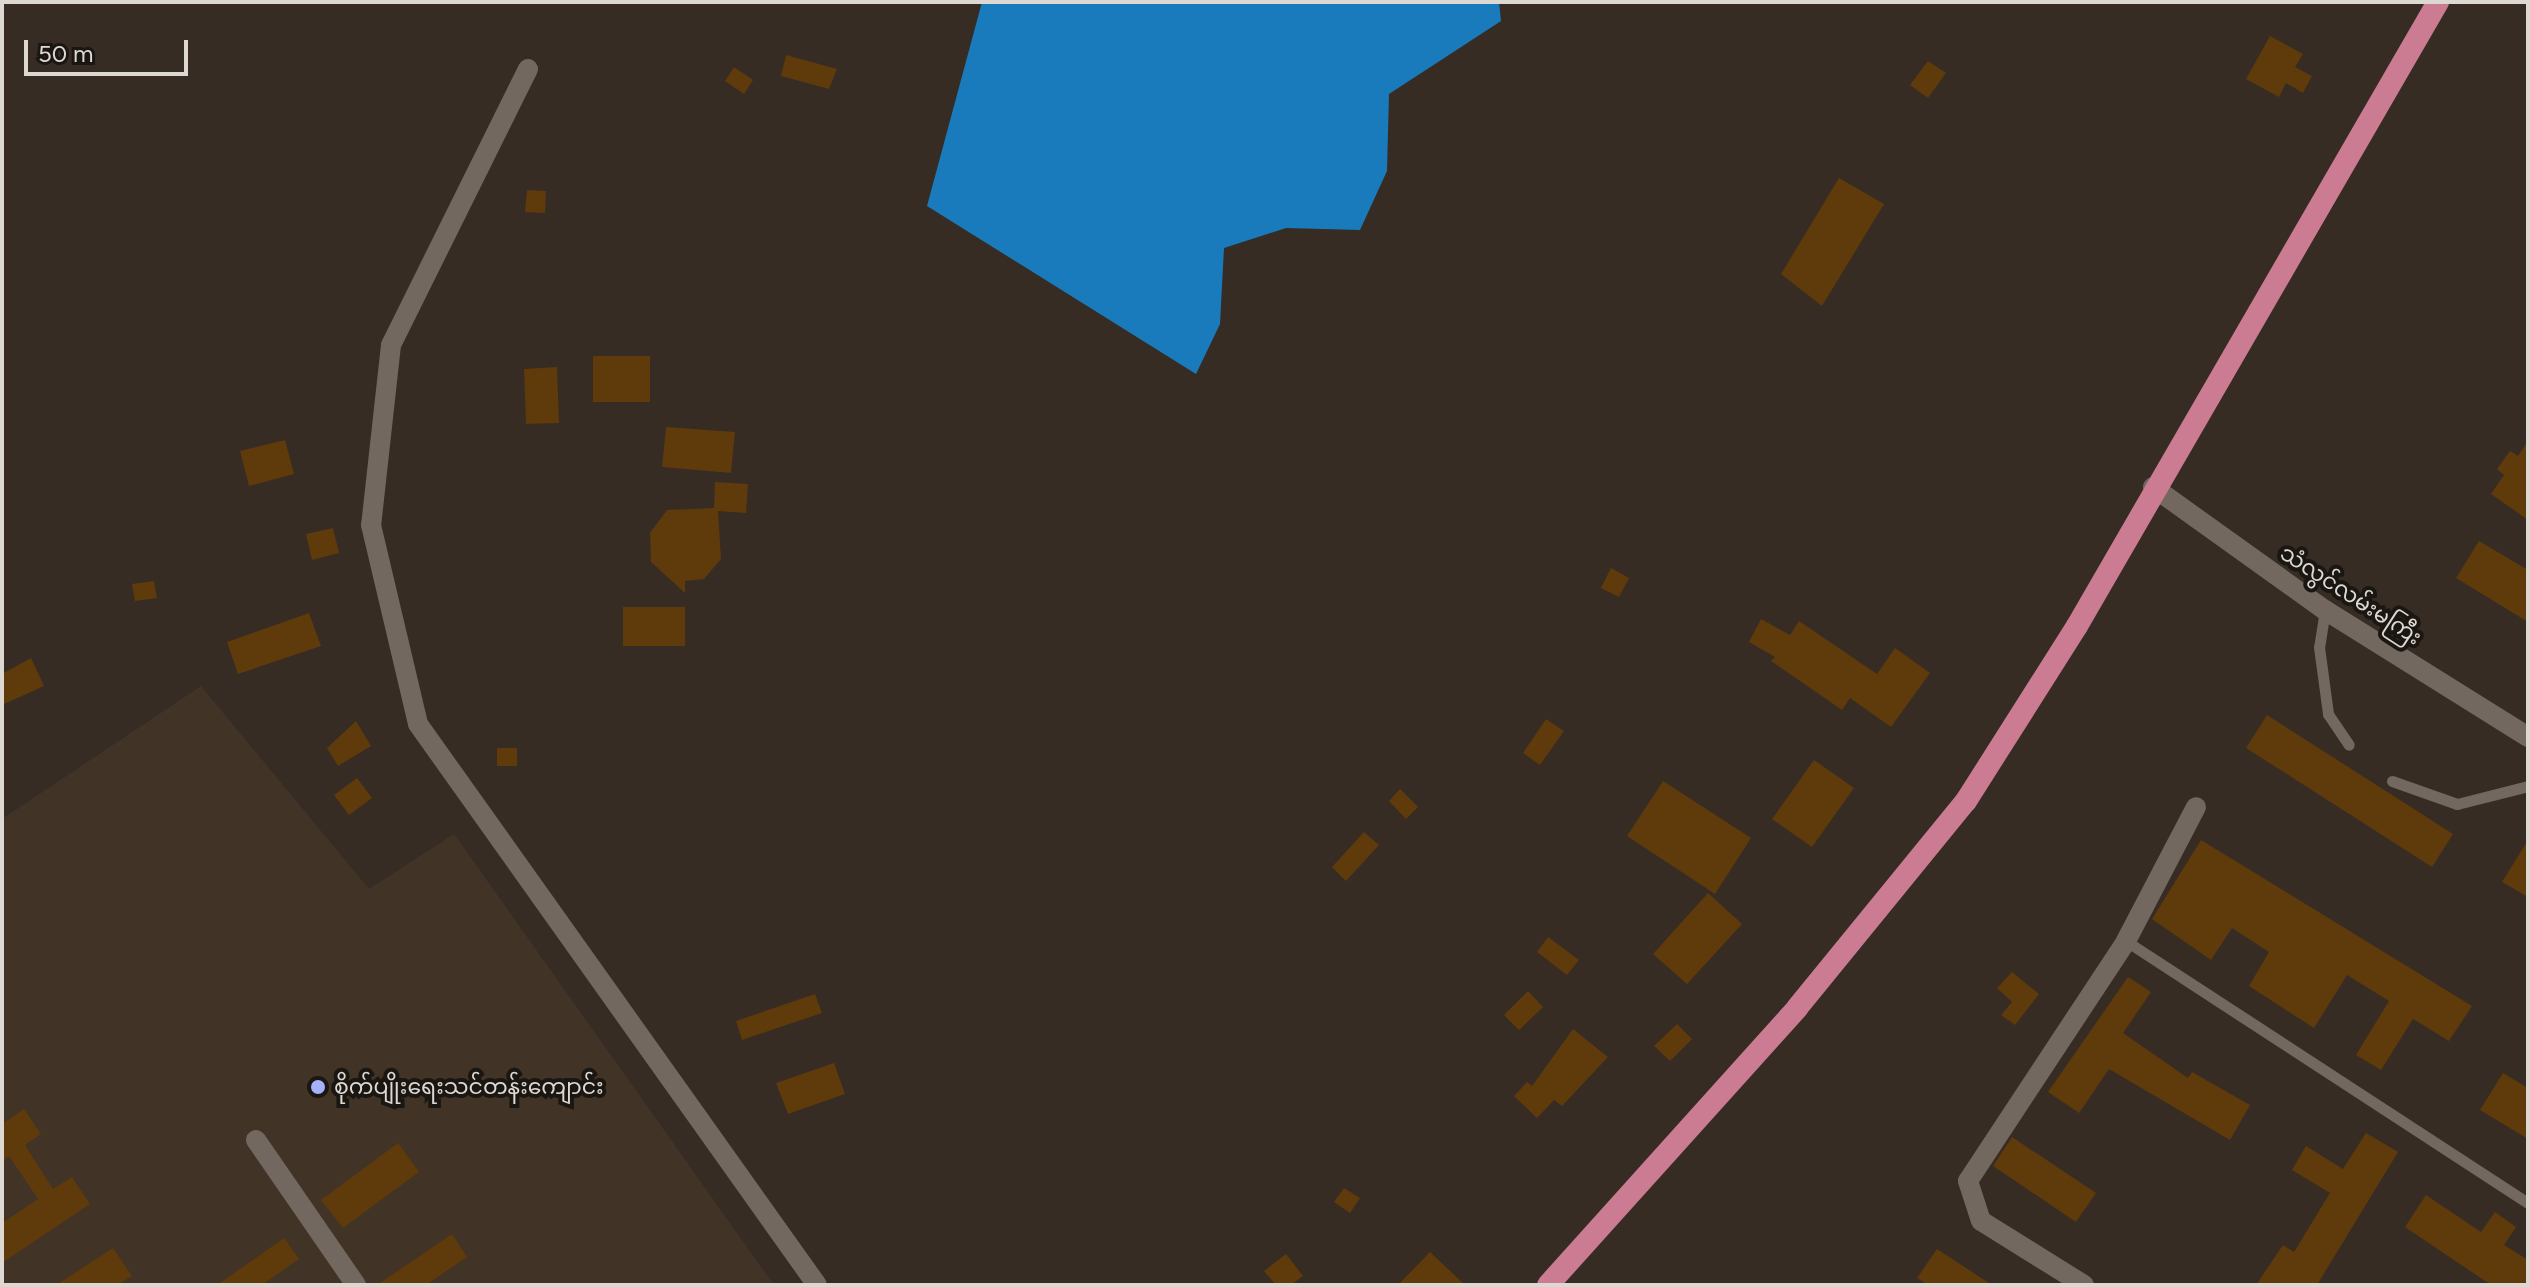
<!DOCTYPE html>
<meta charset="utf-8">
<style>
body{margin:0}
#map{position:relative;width:2530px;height:1287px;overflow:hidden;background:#362c24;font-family:Figtree,"Noto Sans Myanmar",sans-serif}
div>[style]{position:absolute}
.built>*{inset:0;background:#413326}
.water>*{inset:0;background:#197bbb}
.building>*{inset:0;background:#5f3a0b}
.service>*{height:11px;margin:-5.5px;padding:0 5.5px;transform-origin:5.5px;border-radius:5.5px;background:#73685f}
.minor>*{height:20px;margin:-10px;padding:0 10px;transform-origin:10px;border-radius:10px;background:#73685f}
.trunk>*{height:22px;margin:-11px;padding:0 11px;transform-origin:11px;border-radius:11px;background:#cc7c92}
.dots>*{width:22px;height:22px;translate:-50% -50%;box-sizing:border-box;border:4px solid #1a1612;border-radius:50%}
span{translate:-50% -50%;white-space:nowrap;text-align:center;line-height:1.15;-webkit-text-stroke:8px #1a1612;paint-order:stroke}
.street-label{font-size:22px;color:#ded8d3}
.poi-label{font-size:22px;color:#ded8d3}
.left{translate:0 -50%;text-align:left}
.frame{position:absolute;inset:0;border:4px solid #ded8d3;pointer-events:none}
.scale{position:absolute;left:24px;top:40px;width:164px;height:36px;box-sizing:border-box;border:4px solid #ded8d3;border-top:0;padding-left:10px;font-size:24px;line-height:28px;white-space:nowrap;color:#ded8d3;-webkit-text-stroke:6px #1a1612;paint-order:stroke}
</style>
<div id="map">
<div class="built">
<i style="clip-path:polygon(201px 686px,369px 889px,454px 834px,774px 1285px,2px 1285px,2px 819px)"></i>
</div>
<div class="water">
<i style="clip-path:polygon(982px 2px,1499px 2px,1501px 21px,1389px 94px,1387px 171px,1360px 230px,1286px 228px,1224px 248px,1220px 324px,1196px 374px,927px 206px)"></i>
</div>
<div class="building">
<i style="clip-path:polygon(2270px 36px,2303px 54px,2295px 67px,2312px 76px,2303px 93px,2286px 83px,2279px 97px,2246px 79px)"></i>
<i style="clip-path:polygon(786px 55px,837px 69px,829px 89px,781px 76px)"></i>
<i style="clip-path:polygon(1928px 61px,1946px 73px,1928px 98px,1910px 85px)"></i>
<i style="clip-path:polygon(734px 67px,753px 80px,744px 94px,725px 81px)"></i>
<i style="clip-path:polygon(1839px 178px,1884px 204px,1822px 306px,1781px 274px)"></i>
<i style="clip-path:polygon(527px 190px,546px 191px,545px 213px,525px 212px)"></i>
<i style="clip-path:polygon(593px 356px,650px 356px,650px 402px,593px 402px)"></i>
<i style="clip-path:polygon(557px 367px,559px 423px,526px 424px,524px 369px)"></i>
<i style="clip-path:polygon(666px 427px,735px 432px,731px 473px,662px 467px)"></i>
<i style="clip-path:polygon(285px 440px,294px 474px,249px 486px,240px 451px)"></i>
<i style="clip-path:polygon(2528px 441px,2528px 520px,2491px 494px,2504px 475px,2497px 469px,2510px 451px,2518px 456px)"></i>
<i style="clip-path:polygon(715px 482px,748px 484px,746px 513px,718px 511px,721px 559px,704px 579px,685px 581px,685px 593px,651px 562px,650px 533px,667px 510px,714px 508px)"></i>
<i style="clip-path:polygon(333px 528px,339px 553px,312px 560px,306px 534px)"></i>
<i style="clip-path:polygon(2479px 541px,2528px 570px,2528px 622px,2456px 578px)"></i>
<i style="clip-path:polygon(1611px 568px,1629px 578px,1619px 597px,1601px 588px)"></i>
<i style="clip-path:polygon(154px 581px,157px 598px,135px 601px,132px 584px)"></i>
<i style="clip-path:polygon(623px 607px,685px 607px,685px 646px,623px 646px)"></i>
<i style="clip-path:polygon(309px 613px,321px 646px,238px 674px,227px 642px)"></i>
<i style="clip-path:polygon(1761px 619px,1790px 635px,1799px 621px,1877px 674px,1895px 648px,1930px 673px,1891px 727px,1850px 698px,1842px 710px,1771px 661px,1775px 657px,1749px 642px)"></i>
<i style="clip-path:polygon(31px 658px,44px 686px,2px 705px,2px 674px)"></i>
<i style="clip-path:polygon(2267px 715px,2453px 834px,2432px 867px,2246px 748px)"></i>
<i style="clip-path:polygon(1546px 719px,1564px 731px,1540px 765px,1523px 753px)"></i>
<i style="clip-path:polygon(356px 721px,371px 746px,338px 766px,327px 748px)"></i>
<i style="clip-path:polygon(497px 748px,517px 748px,517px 766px,497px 766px)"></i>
<i style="clip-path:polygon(1814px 760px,1854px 788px,1812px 847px,1772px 819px)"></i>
<i style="clip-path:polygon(357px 778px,372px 798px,349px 815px,334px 795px)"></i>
<i style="clip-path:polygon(1663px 781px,1751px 838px,1715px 894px,1627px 836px)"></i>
<i style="clip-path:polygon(1400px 789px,1418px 807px,1406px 819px,1389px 801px)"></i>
<i style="clip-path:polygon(1364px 832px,1379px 845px,1346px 881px,1332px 867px)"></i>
<i style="clip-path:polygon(2201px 840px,2472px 1006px,2449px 1041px,2413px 1019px,2381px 1070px,2356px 1055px,2389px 1001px,2347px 975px,2314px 1028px,2249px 986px,2269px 952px,2232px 928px,2211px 960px,2152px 919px)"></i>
<i style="clip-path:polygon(2528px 840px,2528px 897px,2502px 882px)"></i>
<i style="clip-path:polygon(1708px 893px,1742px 924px,1687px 984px,1653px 954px)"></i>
<i style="clip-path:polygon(1548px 937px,1579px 960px,1567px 975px,1537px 952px)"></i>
<i style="clip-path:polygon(2012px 972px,2039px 994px,2015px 1025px,2001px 1015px,2012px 1002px,1997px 988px)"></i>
<i style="clip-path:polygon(2128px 977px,2151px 992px,2123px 1033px,2188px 1078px,2192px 1072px,2250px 1105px,2230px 1140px,2109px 1069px,2079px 1113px,2048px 1092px)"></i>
<i style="clip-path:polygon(1528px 991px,1543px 1007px,1519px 1030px,1504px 1015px)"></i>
<i style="clip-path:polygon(815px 994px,822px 1013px,742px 1040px,736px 1021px)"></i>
<i style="clip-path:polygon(1677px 1024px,1692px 1039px,1670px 1061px,1654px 1046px)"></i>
<i style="clip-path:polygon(1573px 1029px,1608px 1057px,1562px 1106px,1554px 1100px,1537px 1118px,1514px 1096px,1527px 1082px,1532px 1086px)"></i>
<i style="clip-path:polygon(834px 1063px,845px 1094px,788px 1114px,776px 1083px)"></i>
<i style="clip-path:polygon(2503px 1073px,2528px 1088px,2528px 1139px,2480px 1110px)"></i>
<i style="clip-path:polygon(24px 1109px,41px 1134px,25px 1145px,53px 1189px,72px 1177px,90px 1204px,2px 1263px,2px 1223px,38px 1199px,9px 1156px,2px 1161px,2px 1124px)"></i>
<i style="clip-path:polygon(2366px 1133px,2398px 1152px,2317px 1285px,2256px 1285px,2283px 1245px,2294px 1252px,2330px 1193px,2292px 1170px,2306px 1146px,2343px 1169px)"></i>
<i style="clip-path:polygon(2012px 1137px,2096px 1193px,2076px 1222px,1993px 1166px)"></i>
<i style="clip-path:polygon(398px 1143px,419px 1172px,343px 1228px,321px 1200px)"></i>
<i style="clip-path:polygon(1344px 1188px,1360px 1198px,1350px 1213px,1334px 1202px)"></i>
<i style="clip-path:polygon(2426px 1195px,2481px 1232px,2495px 1212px,2516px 1227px,2504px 1245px,2528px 1260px,2528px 1285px,2491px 1285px,2405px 1227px)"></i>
<i style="clip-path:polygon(452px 1234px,467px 1257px,426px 1285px,377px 1285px)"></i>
<i style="clip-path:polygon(284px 1238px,299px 1259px,262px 1285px,217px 1285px)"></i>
<i style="clip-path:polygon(113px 1248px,132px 1276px,117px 1285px,56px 1285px)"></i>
<i style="clip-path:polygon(1937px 1249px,1992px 1285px,1928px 1285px,1917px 1278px)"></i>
<i style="clip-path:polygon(1430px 1252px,1465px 1285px,1398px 1285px)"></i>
<i style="clip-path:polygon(1286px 1254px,1303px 1276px,1291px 1285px,1276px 1285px,1264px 1271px)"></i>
</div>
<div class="service">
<i style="left:2325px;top:610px;width:37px;rotate:99deg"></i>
<i style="left:2319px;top:647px;width:68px;rotate:82.3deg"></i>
<i style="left:2328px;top:714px;width:37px;rotate:56deg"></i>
<i style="left:2392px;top:781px;width:69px;rotate:19.5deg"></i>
<i style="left:2457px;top:804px;width:73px;rotate:-14.2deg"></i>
<i style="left:2126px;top:941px;width:480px;rotate:33.1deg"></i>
</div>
<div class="minor">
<i style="left:528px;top:69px;width:308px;rotate:116.4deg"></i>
<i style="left:391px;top:345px;width:181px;rotate:96.3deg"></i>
<i style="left:371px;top:525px;width:204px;rotate:76.7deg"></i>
<i style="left:418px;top:724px;width:688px;rotate:54.58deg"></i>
<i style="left:2153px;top:487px;width:211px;rotate:35.6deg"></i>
<i style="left:2325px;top:610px;width:239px;rotate:32deg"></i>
<i style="left:256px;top:1140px;width:176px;rotate:55.4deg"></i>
<i style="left:2084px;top:1285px;width:121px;rotate:-148.1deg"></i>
<i style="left:1981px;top:1221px;width:42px;rotate:-108deg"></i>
<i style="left:1968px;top:1181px;width:287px;rotate:-56.6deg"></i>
<i style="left:2126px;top:941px;width:151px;rotate:-62.4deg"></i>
</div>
<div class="trunk">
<i style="left:1548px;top:1285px;width:372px;rotate:-48deg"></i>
<i style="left:1797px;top:1008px;width:267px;rotate:-50.8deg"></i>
<i style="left:1966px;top:801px;width:207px;rotate:-57.6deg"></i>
<i style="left:2077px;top:626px;width:721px;rotate:-59.95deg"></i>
</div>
<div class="dots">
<i style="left:318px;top:1087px;background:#a6b1fc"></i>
</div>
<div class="street-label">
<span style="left:2351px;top:595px;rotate:33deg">သံလွင်လမ်းမကြီး</span>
</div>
<div class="poi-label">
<span class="left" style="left:334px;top:1087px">စိုက်ပျိုးရေးသင်တန်းကျောင်း</span>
</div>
<div class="frame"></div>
<div class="scale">50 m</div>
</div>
